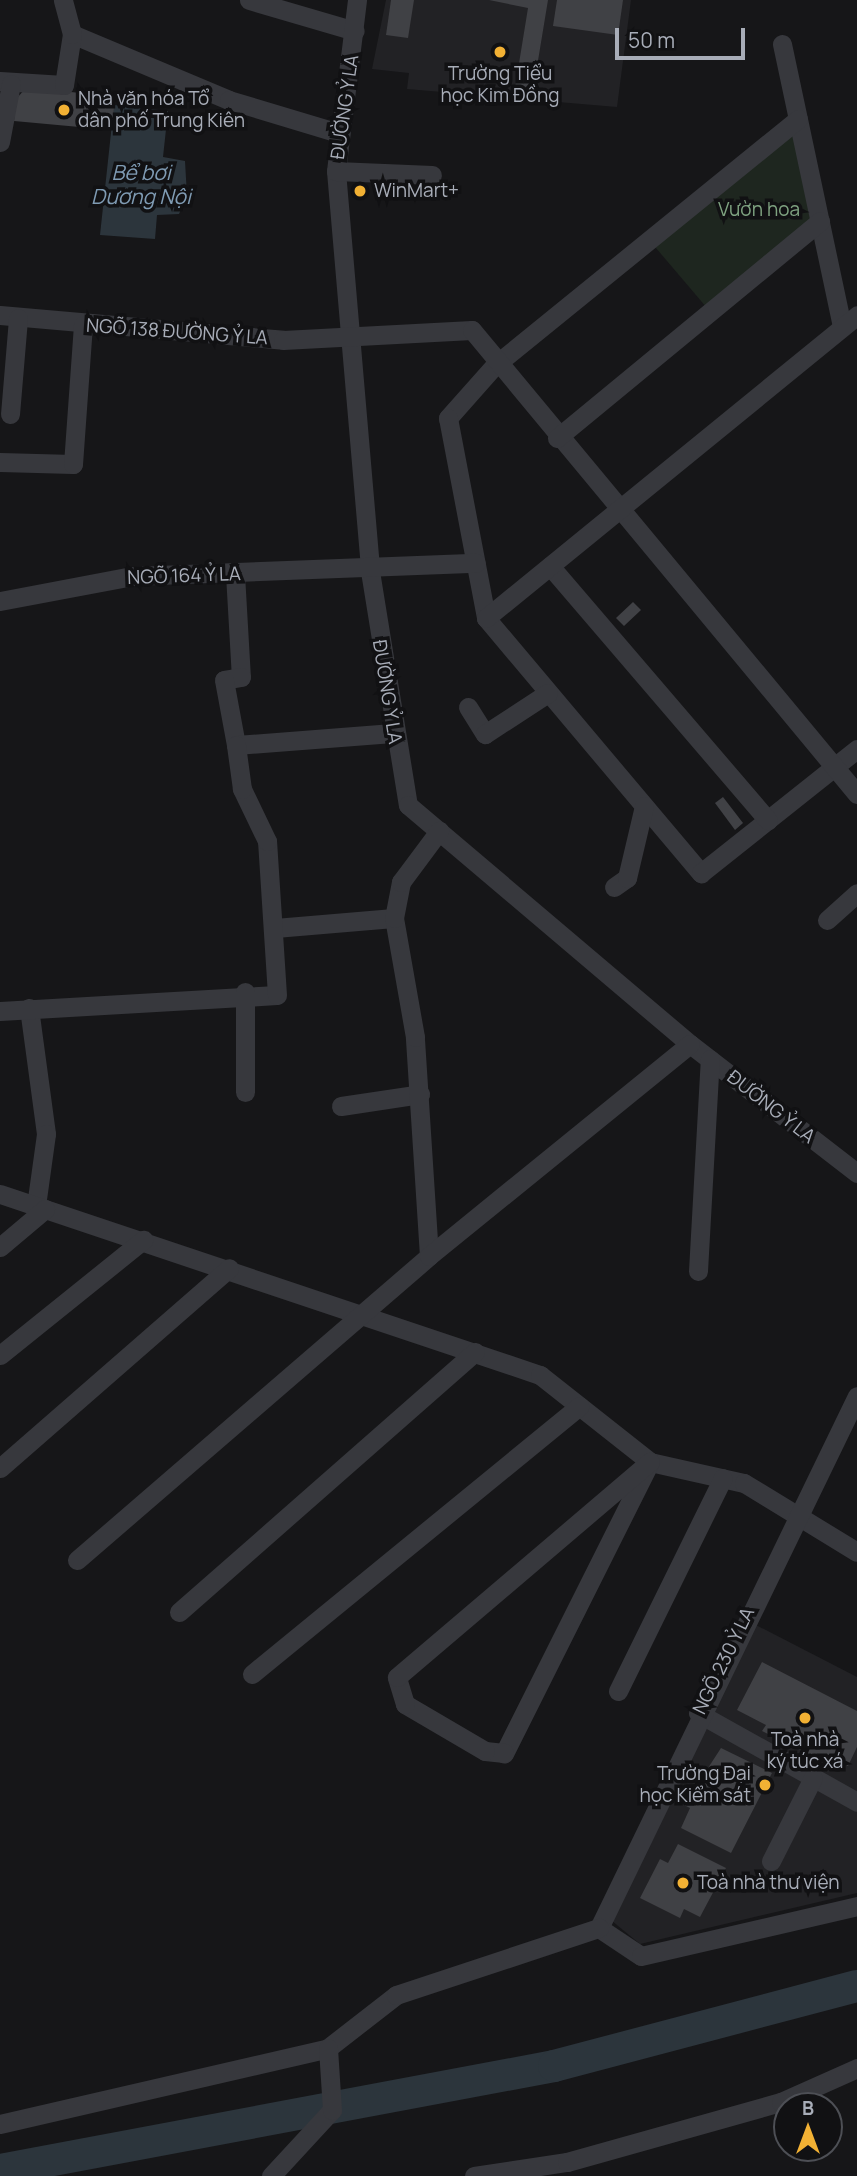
<!DOCTYPE html>
<meta charset="utf-8">
<style>
body{margin:0}
#map{position:relative;width:857px;height:2176px;overflow:hidden;background:#161618;font-family:Manrope,sans-serif}
div>[style]{position:absolute}
.built>*{inset:0;background:#222225}
.green>*{inset:0;background:#1e261f}
.water>*{inset:0;background:#2c353c}
.river>*{height:32px;margin:-16px;padding:0 16px;transform-origin:16px;border-radius:16px;background:#2c353c}
.building>*{inset:0;background:#404145}
.minor>*{height:19px;margin:-9.5px;padding:0 9.5px;transform-origin:9.5px;border-radius:9.5px;background:#37383d}
.dots>*{width:19px;height:19px;translate:-50% -50%;box-sizing:border-box;border:4px solid #111113;border-radius:50%}
span{translate:-50% -50%;white-space:nowrap;text-align:center;line-height:1.15;-webkit-text-stroke:7px #111113;paint-order:stroke}
.poi-label{font-size:19px;color:#a8adb8}
.left{translate:0 -50%;text-align:left}
.right{translate:-100% -50%;text-align:right}
.street-label{font-size:19px;color:#a8adb8}
.park-label{font-size:19px;color:#7fa381}
.water-label{font-size:21px;color:#7f9bb3;font-style:italic}
.north{position:absolute;left:773px;top:2092px;width:70px;height:70px;box-sizing:border-box;background:#111113;border:2px solid #4d4f55;border-radius:50%;rotate:0deg;font-size:19px;font-weight:700;line-height:28px;text-align:center;color:#a8adb8}
.north::after{content:'';display:block;margin:auto;width:24px;height:32px;background:#f2b134;clip-path:polygon(50% 0,100% 100%,50% 72%,0 100%)}
.scale{position:absolute;left:615px;top:28px;width:130px;height:32px;box-sizing:border-box;border:4px solid #a8adb8;border-top:0;padding-left:9px;font-size:21px;line-height:24px;white-space:nowrap;color:#a8adb8;-webkit-text-stroke:5px #111113;paint-order:stroke}
</style>
<div id="map">
<div class="built">
<i style="clip-path:polygon(386px 0,631px 0,617px 107px,407px 89px,409px 73px,372px 69px)"></i>
<i style="clip-path:polygon(754px 1624px,857px 1677px,857px 1893px,640px 1944px,606px 1916px)"></i>
</div>
<div class="green">
<i style="clip-path:polygon(798px 121px,819px 220px,707px 308px,650px 241px)"></i>
</div>
<div class="water">
<i style="clip-path:polygon(114px 105px,168px 111px,163px 157px,185px 161px,187px 196px,179px 214px,157px 215px,155px 239px,100px 235px)"></i>
</div>
<div class="river">
<i style="left:0;top:2170px;width:564px;rotate:-10.63deg"></i>
<i style="left:554px;top:2066px;width:313px;rotate:-14.8deg"></i>
</div>
<div class="building">
<i style="clip-path:polygon(391px 0,414px 0,408px 38px,386px 35px)"></i>
<i style="clip-path:polygon(489px 0,548px 0,532px 97px,514px 94px,528px 8px)"></i>
<i style="clip-path:polygon(557px 0,623px 0,618px 35px,553px 26px)"></i>
<i style="clip-path:polygon(26px 88px,115px 96px,112px 130px,14px 121px,16px 99px)"></i>
<i style="clip-path:polygon(633px 602px,641px 610px,624px 626px,616px 618px)"></i>
<i style="clip-path:polygon(723px 797px,743px 823px,735px 830px,715px 803px)"></i>
<i style="clip-path:polygon(762px 1662px,857px 1711px,857px 1747px,848px 1766px,825px 1754px,822px 1761px,762px 1731px,766px 1725px,737px 1710px)"></i>
<i style="clip-path:polygon(721px 1748px,772px 1773px,731px 1853px,681px 1828px,690px 1808px,684px 1805px)"></i>
<i style="clip-path:polygon(678px 1844px,726px 1868px,700px 1917px,684px 1909px,680px 1918px,640px 1898px,660px 1859px,668px 1863px)"></i>
</div>
<div class="minor">
<i style="left:249px;top:0;width:110px;rotate:16.3deg"></i>
<i style="left:357px;top:0;width:172px;rotate:97deg"></i>
<i style="left:336px;top:171px;width:401px;rotate:85.1deg"></i>
<i style="left:370px;top:571px;width:237px;rotate:80.8deg"></i>
<i style="left:408px;top:805px;width:370px;rotate:40.3deg"></i>
<i style="left:690px;top:1044px;width:211px;rotate:37.7deg"></i>
<i style="left:72px;top:34px;width:170px;rotate:22.8deg"></i>
<i style="left:229px;top:100px;width:115px;rotate:16.7deg"></i>
<i style="left:782px;top:44px;width:289px;rotate:78deg"></i>
<i style="left:0;top:81px;width:64px;rotate:3.6deg"></i>
<i style="left:64px;top:85px;width:52px;rotate:-81.1deg"></i>
<i style="left:72px;top:34px;width:35px;rotate:-105deg"></i>
<i style="left:798px;top:119px;width:390px;rotate:140.9deg"></i>
<i style="left:495px;top:365px;width:71px;rotate:131.6deg"></i>
<i style="left:448px;top:418px;width:204px;rotate:79.2deg"></i>
<i style="left:486px;top:618px;width:334px;rotate:49.9deg"></i>
<i style="left:701px;top:873px;width:199px;rotate:-38.5deg"></i>
<i style="left:0;top:142px;width:59px;rotate:-79.3deg"></i>
<i style="left:336px;top:171px;width:96px;rotate:2.4deg"></i>
<i style="left:0;top:315px;width:284px;rotate:5deg"></i>
<i style="left:283px;top:340px;width:189px;rotate:-3deg"></i>
<i style="left:472px;top:330px;width:603px;rotate:50.32deg"></i>
<i style="left:10px;top:414px;width:96px;rotate:-85.2deg"></i>
<i style="left:557px;top:438px;width:341px;rotate:-39.5deg"></i>
<i style="left:0;top:462px;width:73px;rotate:1.6deg"></i>
<i style="left:73px;top:464px;width:139px;rotate:-85.9deg"></i>
<i style="left:550px;top:566px;width:335px;rotate:49.4deg"></i>
<i style="left:235px;top:574px;width:103px;rotate:86.7deg"></i>
<i style="left:241px;top:677px;width:17px;rotate:170deg"></i>
<i style="left:224px;top:680px;width:66px;rotate:79.5deg"></i>
<i style="left:236px;top:745px;width:157px;rotate:-4.4deg"></i>
<i style="left:0;top:601px;width:134px;rotate:-10.7deg"></i>
<i style="left:132px;top:576px;width:344px;rotate:-2.2deg"></i>
<i style="left:486px;top:618px;width:479px;rotate:-39.2deg"></i>
<i style="left:468px;top:707px;width:32px;rotate:58deg"></i>
<i style="left:485px;top:734px;width:75px;rotate:-33.1deg"></i>
<i style="left:614px;top:887px;width:16px;rotate:-35deg"></i>
<i style="left:627px;top:878px;width:74px;rotate:-76.7deg"></i>
<i style="left:827px;top:920px;width:40px;rotate:-42deg"></i>
<i style="left:275px;top:928px;width:119px;rotate:-4.8deg"></i>
<i style="left:29px;top:1008px;width:127px;rotate:82.3deg"></i>
<i style="left:46px;top:1134px;width:73px;rotate:97.9deg"></i>
<i style="left:0;top:1011px;width:277px;rotate:-3.3deg"></i>
<i style="left:277px;top:995px;width:154px;rotate:-93.7deg"></i>
<i style="left:267px;top:841px;width:58px;rotate:-115.7deg"></i>
<i style="left:242px;top:789px;width:44px;rotate:-97.8deg"></i>
<i style="left:245px;top:1092px;width:100px;rotate:-90deg"></i>
<i style="left:341px;top:1106px;width:80px;rotate:-8.6deg"></i>
<i style="left:0;top:1194px;width:570px;rotate:18.53deg"></i>
<i style="left:540px;top:1375px;width:140px;rotate:38.3deg"></i>
<i style="left:650px;top:1462px;width:96px;rotate:12.6deg"></i>
<i style="left:744px;top:1483px;width:132px;rotate:31.4deg"></i>
<i style="left:0;top:1247px;width:59px;rotate:-40.2deg"></i>
<i style="left:429px;top:1256px;width:219px;rotate:-93.7deg"></i>
<i style="left:415px;top:1037px;width:121px;rotate:-100deg"></i>
<i style="left:394px;top:918px;width:37px;rotate:-79deg"></i>
<i style="left:401px;top:882px;width:64px;rotate:-53.3deg"></i>
<i style="left:698px;top:1271px;width:212px;rotate:-86.8deg"></i>
<i style="left:0;top:1355px;width:184px;rotate:-38.8deg"></i>
<i style="left:650px;top:1462px;width:326px;rotate:116.6deg"></i>
<i style="left:504px;top:1753px;width:19px;rotate:-174deg"></i>
<i style="left:485px;top:1751px;width:93px;rotate:-149.6deg"></i>
<i style="left:405px;top:1704px;width:28px;rotate:-107deg"></i>
<i style="left:397px;top:1677px;width:332px;rotate:-40.4deg"></i>
<i style="left:0;top:1468px;width:304px;rotate:-41.1deg"></i>
<i style="left:77px;top:1560px;width:465px;rotate:-40.8deg"></i>
<i style="left:429px;top:1256px;width:336px;rotate:-39.1deg"></i>
<i style="left:179px;top:1612px;width:394px;rotate:-41.3deg"></i>
<i style="left:252px;top:1674px;width:423px;rotate:-39.3deg"></i>
<i style="left:618px;top:1691px;width:237px;rotate:-63.8deg"></i>
<i style="left:698px;top:1713px;width:182px;rotate:29.2deg"></i>
<i style="left:771px;top:1861px;width:93px;rotate:-63.2deg"></i>
<i style="left:599px;top:1928px;width:591px;rotate:-64.13deg"></i>
<i style="left:599px;top:1928px;width:50px;rotate:33.7deg"></i>
<i style="left:641px;top:1956px;width:222px;rotate:-13deg"></i>
<i style="left:0;top:2124px;width:337px;rotate:-13deg"></i>
<i style="left:328px;top:2048px;width:86px;rotate:-37.9deg"></i>
<i style="left:396px;top:1995px;width:214px;rotate:-18.3deg"></i>
<i style="left:271px;top:2176px;width:90px;rotate:-47.3deg"></i>
<i style="left:332px;top:2110px;width:62px;rotate:-93.7deg"></i>
<i style="left:474px;top:2176px;width:94px;rotate:-8.6deg"></i>
<i style="left:567px;top:2162px;width:222px;rotate:-15.7deg"></i>
<i style="left:781px;top:2102px;width:83px;rotate:-24.1deg"></i>
</div>
<div class="dots">
<i style="left:500px;top:52px;background:#f2b134"></i>
<i style="left:64px;top:110px;background:#f2b134"></i>
<i style="left:360px;top:191px;background:#f2b134"></i>
<i style="left:805px;top:1718px;background:#f2b134"></i>
<i style="left:765px;top:1785px;background:#f2b134"></i>
<i style="left:683px;top:1883px;background:#f2b134"></i>
</div>
<div class="poi-label">
<span style="left:500px;top:85px">Trường Tiểu<br>học Kim Đồng</span>
<span class="left" style="left:78px;top:110px">Nhà văn hóa Tổ<br>dân phố Trung Kiên</span>
<span class="left" style="left:374px;top:191px">WinMart+</span>
<span style="left:805px;top:1751px">Toà nhà<br>ký túc xá</span>
<span class="right" style="left:751px;top:1785px">Trường Đại<br>học Kiểm sát</span>
<span class="left" style="left:697px;top:1883px">Toà nhà thư viện</span>
</div>
<div class="street-label">
<span style="left:345px;top:107px;rotate:-82deg">ĐƯỜNG Ỷ LA</span>
<span style="left:177px;top:332px;rotate:4deg">NGÕ 138 ĐƯỜNG Ỷ LA</span>
<span style="left:184px;top:576px;rotate:-2deg">NGÕ 164 Ỷ LA</span>
<span style="left:387px;top:692px;rotate:81deg">ĐƯỜNG Ỷ LA</span>
<span style="left:771px;top:1107px;rotate:38deg">ĐƯỜNG Ỷ LA</span>
<span style="left:724px;top:1661px;rotate:-64deg">NGÕ 230 Ỷ LA</span>
</div>
<div class="park-label">
<span style="left:759px;top:210px">Vườn hoa</span>
</div>
<div class="water-label">
<span style="left:141px;top:184px">Bể bơi<br>Dương Nội</span>
</div>
<div class="north">B</div>
<div class="scale">50 m</div>
</div>
